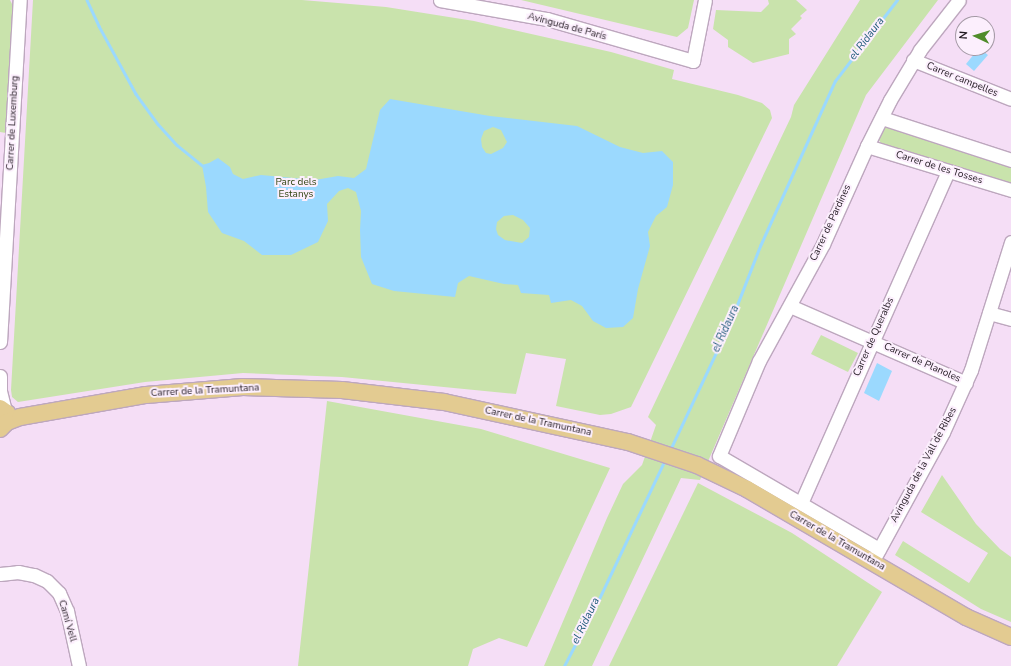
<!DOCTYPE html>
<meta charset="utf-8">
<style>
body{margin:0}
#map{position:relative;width:1011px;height:666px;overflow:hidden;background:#f5def6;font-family:"Nunito Sans",sans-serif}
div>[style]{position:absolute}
.green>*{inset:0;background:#c9e3ac}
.water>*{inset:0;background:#9bd9fe}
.stream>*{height:2.5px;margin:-1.25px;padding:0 1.25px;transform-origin:1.25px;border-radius:1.25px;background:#9bd9fe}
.roads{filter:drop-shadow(1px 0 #bda7be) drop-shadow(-1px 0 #bda7be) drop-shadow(0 1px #bda7be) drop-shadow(0 -1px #bda7be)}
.minor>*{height:13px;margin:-6.5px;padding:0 6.5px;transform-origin:6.5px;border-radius:6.5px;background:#fff}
.major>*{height:16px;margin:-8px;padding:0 8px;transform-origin:8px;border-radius:8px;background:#e3cb91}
span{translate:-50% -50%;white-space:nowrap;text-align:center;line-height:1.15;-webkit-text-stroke:4px #fceffd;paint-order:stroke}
.street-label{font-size:10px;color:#211921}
.park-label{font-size:10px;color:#314512}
.water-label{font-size:11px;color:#215c7b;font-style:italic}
.north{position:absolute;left:955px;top:16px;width:40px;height:40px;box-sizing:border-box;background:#fceffd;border:1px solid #a499a5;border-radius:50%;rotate:274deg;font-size:11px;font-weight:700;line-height:16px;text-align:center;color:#211921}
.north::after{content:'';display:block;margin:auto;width:14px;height:18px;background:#508c2b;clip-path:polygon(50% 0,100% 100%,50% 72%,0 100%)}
</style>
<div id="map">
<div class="green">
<i style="clip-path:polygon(0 0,10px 0,14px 8px,6px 133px,0 132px)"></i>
<i style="clip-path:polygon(33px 0,302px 0,386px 7px,474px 21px,611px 52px,674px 70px,672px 79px,738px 95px,762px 103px,770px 110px,772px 118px,631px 407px,611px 414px,600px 415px,556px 406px,566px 359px,526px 353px,516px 394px,342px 377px,243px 373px,145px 382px,18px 402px,12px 397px,11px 390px)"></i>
<i style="clip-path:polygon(521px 0,694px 0,688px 28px,677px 37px)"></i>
<i style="clip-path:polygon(768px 0,796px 0,807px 10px,800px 16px,802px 18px,791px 29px,796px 34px,789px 39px,789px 54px,753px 63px,728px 47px,728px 40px,713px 29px,716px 10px,761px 12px,769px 4px)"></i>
<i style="clip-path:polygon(860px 0,938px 0,866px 95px,700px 480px,681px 478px,592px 666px,544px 666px,607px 518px,623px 484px,642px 465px,656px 425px,648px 417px,791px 117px,794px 105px)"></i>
<i style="clip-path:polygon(886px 125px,1011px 165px,1011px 185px,881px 143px,878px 139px,882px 128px)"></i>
<i style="clip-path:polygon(821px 335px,858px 353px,848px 372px,811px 354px)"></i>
<i style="clip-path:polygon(327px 401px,481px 429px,610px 468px,527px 647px,499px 638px,473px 649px,468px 666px,298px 666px)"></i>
<i style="clip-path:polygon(942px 475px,976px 524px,1000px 549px,1011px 557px,1011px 622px,981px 609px,895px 555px,903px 541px,969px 583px,988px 553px,921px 512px)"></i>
<i style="clip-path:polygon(698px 483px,792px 533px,882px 592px,837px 666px,609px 666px)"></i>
</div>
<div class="water">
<i style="clip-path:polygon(979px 48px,988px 55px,974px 71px,966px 64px)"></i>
<i style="clip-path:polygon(evenodd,390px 99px,490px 116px,577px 126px,620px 147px,643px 153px,662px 151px,673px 162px,673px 185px,667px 207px,656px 216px,648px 232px,650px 246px,638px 289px,633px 318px,623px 327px,606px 328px,593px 321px,582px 306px,571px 300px,551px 303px,549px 295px,521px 293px,518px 285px,504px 284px,469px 276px,458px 283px,455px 297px,394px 291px,372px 284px,361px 257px,360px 230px,361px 211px,356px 192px,348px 188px,339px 191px,327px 204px,328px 221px,318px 242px,291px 255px,262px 255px,244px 241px,222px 233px,208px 212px,206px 187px,202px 165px,209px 163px,218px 158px,230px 167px,233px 174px,243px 179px,261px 175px,315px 180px,338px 176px,354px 178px,366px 169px,380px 110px,390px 99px,493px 127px,501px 130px,507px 142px,503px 148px,491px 154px,486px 153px,482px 147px,481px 139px,484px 131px,493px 127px,390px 99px,513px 215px,523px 220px,530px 228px,529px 237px,522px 243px,505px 240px,498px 235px,496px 229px,497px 222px,504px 216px,513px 215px)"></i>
<i style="clip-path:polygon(877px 363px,892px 371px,879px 401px,864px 393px)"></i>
</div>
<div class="stream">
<i style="left:87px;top:0;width:29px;rotate:65deg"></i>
<i style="left:99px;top:26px;width:77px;rotate:61.4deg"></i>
<i style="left:136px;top:94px;width:37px;rotate:54deg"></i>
<i style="left:158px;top:124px;width:28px;rotate:48deg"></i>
<i style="left:177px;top:145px;width:32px;rotate:39deg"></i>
<i style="left:670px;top:450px;width:140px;rotate:-64.7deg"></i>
<i style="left:730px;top:323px;width:83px;rotate:-68.7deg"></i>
<i style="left:760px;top:246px;width:181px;rotate:-65.6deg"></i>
<i style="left:835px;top:81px;width:102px;rotate:-52.6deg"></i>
<i style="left:564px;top:666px;width:71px;rotate:-62.4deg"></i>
<i style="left:597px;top:603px;width:158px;rotate:-64.6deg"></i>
</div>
<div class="roads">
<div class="minor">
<i style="left:440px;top:0;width:109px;rotate:10.1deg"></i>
<i style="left:547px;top:19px;width:152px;rotate:16deg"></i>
<i style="left:693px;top:61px;width:62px;rotate:-78.9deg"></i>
<i style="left:913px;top:60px;width:105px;rotate:21.7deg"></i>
<i style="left:882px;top:118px;width:136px;rotate:18deg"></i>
<i style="left:867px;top:146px;width:151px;rotate:17deg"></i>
<i style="left:790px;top:306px;width:192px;rotate:23.6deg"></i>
<i style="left:989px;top:313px;width:23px;rotate:15deg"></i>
<i style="left:0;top:342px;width:343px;rotate:-86.7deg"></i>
<i style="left:0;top:376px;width:15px;rotate:90deg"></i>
<i style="left:0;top:391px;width:21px;rotate:76deg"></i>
<i style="left:801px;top:503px;width:363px;rotate:-66.1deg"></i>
<i style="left:879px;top:549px;width:185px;rotate:-149.8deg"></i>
<i style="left:719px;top:456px;width:103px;rotate:-67.2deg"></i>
<i style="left:759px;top:361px;width:133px;rotate:-61.3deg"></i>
<i style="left:823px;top:244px;width:107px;rotate:-65.8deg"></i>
<i style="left:867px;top:146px;width:51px;rotate:-63.4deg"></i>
<i style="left:890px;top:100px;width:58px;rotate:-59deg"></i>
<i style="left:920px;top:50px;width:63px;rotate:-52deg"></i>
<i style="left:876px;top:555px;width:140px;rotate:-61.4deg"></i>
<i style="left:943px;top:432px;width:68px;rotate:-65.7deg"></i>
<i style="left:971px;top:370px;width:134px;rotate:-72.6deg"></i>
<i style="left:0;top:574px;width:18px;rotate:-6deg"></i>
<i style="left:18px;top:572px;width:16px;rotate:11deg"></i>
<i style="left:34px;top:575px;width:14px;rotate:25deg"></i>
<i style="left:47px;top:581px;width:17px;rotate:45deg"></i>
<i style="left:59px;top:593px;width:20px;rotate:66deg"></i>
<i style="left:67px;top:611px;width:56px;rotate:77.7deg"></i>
</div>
<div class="major">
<i style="left:0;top:408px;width:9px;rotate:36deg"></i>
<i style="left:7px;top:413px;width:9px;rotate:90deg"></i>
<i style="left:0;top:429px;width:10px;rotate:-45deg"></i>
<i style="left:7px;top:422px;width:14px;rotate:-21deg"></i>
<i style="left:20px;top:417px;width:128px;rotate:-9.9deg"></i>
<i style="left:146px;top:395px;width:97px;rotate:-4.7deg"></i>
<i style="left:243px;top:387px;width:99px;rotate:1.7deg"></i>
<i style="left:342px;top:390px;width:103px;rotate:6.7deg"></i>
<i style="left:444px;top:402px;width:188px;rotate:12.3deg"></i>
<i style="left:628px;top:442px;width:73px;rotate:18.4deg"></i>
<i style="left:697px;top:465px;width:55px;rotate:25.6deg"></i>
<i style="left:747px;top:489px;width:254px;rotate:30.3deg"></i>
<i style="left:966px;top:617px;width:49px;rotate:24deg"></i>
</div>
</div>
<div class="street-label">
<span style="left:567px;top:27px;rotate:15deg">Avinguda de París</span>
<span style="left:962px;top:80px;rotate:22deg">Carrer campelles</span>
<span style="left:13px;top:123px;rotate:-87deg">Carrer de Luxemburg</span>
<span style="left:939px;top:168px;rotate:17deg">Carrer de les Tosses</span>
<span style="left:831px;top:223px;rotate:-65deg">Carrer de Pardines</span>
<span style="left:874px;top:337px;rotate:-66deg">Carrer de Queralbs</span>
<span style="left:922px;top:363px;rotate:24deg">Carrer de Planoles</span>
<span style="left:205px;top:391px;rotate:-3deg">Carrer de la Tramuntana</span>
<span style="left:538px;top:422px;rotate:12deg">Carrer de la Tramuntana</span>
<span style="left:924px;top:465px;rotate:-62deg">Avinguda de la Vall de Ribes</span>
<span style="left:837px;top:541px;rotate:30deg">Carrer de la Tramuntana</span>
<span style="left:67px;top:621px;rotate:74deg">Camí Vell</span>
</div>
<div class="park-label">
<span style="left:296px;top:188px">Parc dels<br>Estanys</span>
</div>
<div class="water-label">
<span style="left:867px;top:39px;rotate:-53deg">el Ridaura</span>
<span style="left:726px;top:329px;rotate:-66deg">el Ridaura</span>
<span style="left:586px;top:621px;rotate:-64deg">el Ridaura</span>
</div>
<div class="north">N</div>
</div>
